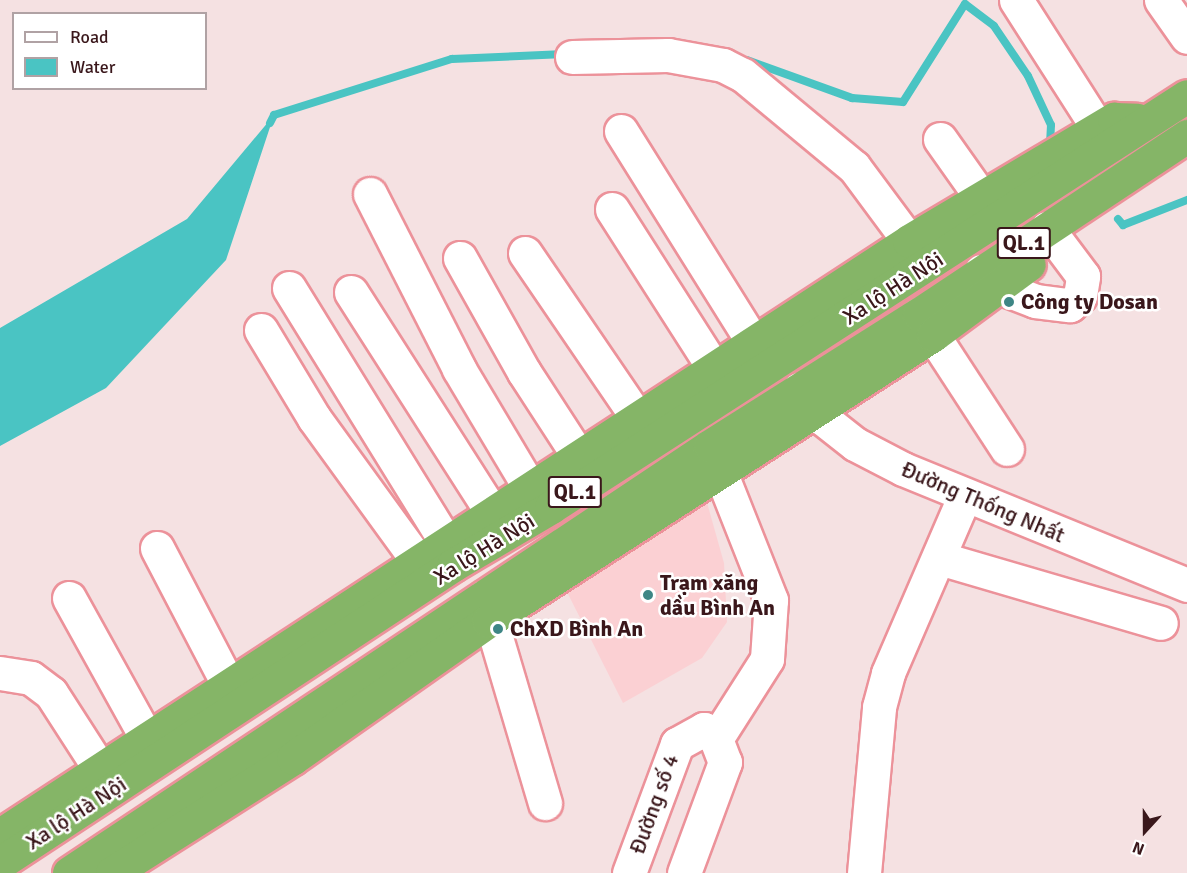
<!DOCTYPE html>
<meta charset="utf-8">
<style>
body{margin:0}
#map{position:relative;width:1187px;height:873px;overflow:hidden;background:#f5e1e2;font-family:Signika,sans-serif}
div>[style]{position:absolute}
.built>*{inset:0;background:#fbd0d3}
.water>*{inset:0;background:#4ac4c3}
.stream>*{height:8px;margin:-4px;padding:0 4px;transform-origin:4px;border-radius:4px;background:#4ac4c3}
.roads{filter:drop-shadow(2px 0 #ec929a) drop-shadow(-2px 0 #ec929a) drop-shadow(0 2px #ec929a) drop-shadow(0 -2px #ec929a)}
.minor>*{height:33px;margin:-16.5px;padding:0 16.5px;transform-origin:16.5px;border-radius:16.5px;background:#fff}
.highway>*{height:33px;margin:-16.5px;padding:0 16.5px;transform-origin:16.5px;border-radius:16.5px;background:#85b567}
.dots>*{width:16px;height:16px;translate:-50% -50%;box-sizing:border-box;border:3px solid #fff;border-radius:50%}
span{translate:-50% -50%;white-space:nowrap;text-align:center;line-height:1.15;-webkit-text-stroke:5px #fff;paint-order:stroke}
.shield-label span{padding:2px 4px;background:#fff;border:2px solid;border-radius:4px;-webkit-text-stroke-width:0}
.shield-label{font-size:21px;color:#3a171b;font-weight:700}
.street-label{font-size:22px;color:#3a171b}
.poi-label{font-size:22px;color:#3a171b;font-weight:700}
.left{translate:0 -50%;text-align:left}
.legend{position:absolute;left:12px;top:12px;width:195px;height:78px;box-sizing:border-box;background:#fff;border:2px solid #b0a2a4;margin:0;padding:8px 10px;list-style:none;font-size:18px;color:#3a171b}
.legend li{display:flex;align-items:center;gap:12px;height:30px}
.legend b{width:30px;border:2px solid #b0a2a4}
.north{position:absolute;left:1115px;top:801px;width:60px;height:60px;-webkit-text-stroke:4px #fff;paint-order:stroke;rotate:201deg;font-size:16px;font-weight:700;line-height:24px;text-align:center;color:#3a171b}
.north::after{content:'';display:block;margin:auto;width:21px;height:27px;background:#3a171b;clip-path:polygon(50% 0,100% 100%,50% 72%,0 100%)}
</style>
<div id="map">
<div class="built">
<i style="clip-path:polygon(704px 492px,724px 563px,727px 622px,702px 658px,623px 703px,565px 588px)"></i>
</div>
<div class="water">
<i style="clip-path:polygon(274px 115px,226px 260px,106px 388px,0 446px,0 328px,187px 219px)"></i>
</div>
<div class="stream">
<i style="left:747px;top:60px;width:112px;rotate:19.9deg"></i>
<i style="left:852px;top:98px;width:51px;rotate:4.5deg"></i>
<i style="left:903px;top:102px;width:116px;rotate:-57.7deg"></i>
<i style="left:965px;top:4px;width:36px;rotate:37deg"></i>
<i style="left:994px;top:26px;width:60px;rotate:55.8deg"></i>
<i style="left:1028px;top:76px;width:54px;rotate:64.9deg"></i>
<i style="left:1051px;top:125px;width:17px;rotate:93deg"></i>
<i style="left:270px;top:123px;width:9px;rotate:-63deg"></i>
<i style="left:274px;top:115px;width:187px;rotate:-17.5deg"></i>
<i style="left:452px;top:59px;width:113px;rotate:-2.5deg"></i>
<i style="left:1118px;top:219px;width:8px;rotate:50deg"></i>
<i style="left:1123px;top:225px;width:69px;rotate:-21.3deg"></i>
</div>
<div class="roads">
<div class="minor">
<i style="left:1016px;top:0;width:152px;rotate:57.4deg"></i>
<i style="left:1161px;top:0;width:45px;rotate:54.9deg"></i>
<i style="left:572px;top:57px;width:96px;rotate:-1.2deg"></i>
<i style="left:668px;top:55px;width:56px;rotate:10.3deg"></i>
<i style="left:723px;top:65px;width:22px;rotate:27deg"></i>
<i style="left:743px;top:75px;width:144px;rotate:39.7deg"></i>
<i style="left:854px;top:167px;width:92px;rotate:53.4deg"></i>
<i style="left:621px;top:131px;width:248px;rotate:58deg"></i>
<i style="left:940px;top:139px;width:71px;rotate:54.7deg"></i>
<i style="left:370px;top:194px;width:196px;rotate:63deg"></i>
<i style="left:459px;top:369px;width:139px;rotate:59.2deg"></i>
<i style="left:612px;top:209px;width:188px;rotate:57.4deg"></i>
<i style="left:525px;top:253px;width:197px;rotate:55.7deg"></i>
<i style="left:460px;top:258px;width:131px;rotate:60.7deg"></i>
<i style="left:524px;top:372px;width:99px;rotate:57deg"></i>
<i style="left:981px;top:271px;width:32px;rotate:36deg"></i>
<i style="left:1007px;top:290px;width:30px;rotate:21deg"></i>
<i style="left:1035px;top:301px;width:35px;rotate:7deg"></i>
<i style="left:1070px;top:305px;width:13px;rotate:-42deg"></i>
<i style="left:1080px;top:296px;width:20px;rotate:-81deg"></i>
<i style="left:1083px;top:276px;width:60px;rotate:-126.9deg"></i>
<i style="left:289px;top:288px;width:299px;rotate:58.3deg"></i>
<i style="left:351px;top:292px;width:264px;rotate:57.4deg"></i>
<i style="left:919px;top:314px;width:161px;rotate:56.9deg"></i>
<i style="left:261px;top:330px;width:103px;rotate:58.9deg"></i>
<i style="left:314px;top:418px;width:177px;rotate:54deg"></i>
<i style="left:799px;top:389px;width:37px;rotate:52deg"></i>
<i style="left:822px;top:418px;width:42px;rotate:38.2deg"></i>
<i style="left:855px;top:444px;width:54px;rotate:27.5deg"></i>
<i style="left:903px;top:469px;width:307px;rotate:22.2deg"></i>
<i style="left:710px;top:446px;width:166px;rotate:68.4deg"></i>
<i style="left:771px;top:600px;width:59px;rotate:93.9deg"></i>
<i style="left:767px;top:659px;width:95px;rotate:122.5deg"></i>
<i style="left:157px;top:548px;width:156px;rotate:62.4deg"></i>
<i style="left:939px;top:558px;width:231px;rotate:16.3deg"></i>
<i style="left:484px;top:597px;width:215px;rotate:73.5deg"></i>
<i style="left:69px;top:598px;width:161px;rotate:61deg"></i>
<i style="left:0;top:673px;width:31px;rotate:9deg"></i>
<i style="left:31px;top:678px;width:25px;rotate:37deg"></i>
<i style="left:51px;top:693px;width:90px;rotate:57.2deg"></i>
<i style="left:629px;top:873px;width:138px;rotate:-69.6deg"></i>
<i style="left:677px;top:744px;width:31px;rotate:-29deg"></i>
<i style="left:704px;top:729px;width:16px;rotate:40deg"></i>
<i style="left:716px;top:739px;width:25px;rotate:69deg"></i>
<i style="left:725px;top:762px;width:118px;rotate:110.3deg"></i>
<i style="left:864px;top:873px;width:167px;rotate:-84.8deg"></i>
<i style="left:879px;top:707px;width:35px;rotate:-75deg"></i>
<i style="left:888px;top:673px;width:192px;rotate:-66.6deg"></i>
</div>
<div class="highway">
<i style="left:0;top:835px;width:1086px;rotate:-33.16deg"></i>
<i style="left:909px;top:241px;width:239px;rotate:-30.8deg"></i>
<i style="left:1114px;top:119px;width:23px;rotate:2deg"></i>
<i style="left:0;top:863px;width:542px;rotate:-33.34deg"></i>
<i style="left:453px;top:565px;width:114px;rotate:-30.6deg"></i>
<i style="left:551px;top:507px;width:757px;rotate:-32.87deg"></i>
<i style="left:69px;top:873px;width:770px;rotate:-33.67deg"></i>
<i style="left:710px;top:446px;width:247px;rotate:-32.3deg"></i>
<i style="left:919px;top:314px;width:322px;rotate:-33.6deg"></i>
<i style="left:112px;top:873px;width:214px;rotate:-32.4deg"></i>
<i style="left:293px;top:758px;width:238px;rotate:-35.1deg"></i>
<i style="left:488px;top:621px;width:529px;rotate:-32.73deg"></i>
<i style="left:933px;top:335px;width:119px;rotate:-36.5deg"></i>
</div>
</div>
<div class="dots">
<i style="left:1009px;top:302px;background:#3e8685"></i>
<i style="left:648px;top:595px;background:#3e8685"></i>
<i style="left:498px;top:629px;background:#3e8685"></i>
</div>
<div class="shield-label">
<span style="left:1024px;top:243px">QL.1</span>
<span style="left:575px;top:492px">QL.1</span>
</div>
<div class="street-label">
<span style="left:893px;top:288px;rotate:-33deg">Xa lộ Hà Nội</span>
<span style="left:983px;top:502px;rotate:23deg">Đường Thống Nhất</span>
<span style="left:484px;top:549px;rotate:-32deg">Xa lộ Hà Nội</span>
<span style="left:654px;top:804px;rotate:-70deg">Đường số 4</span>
<span style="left:76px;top:813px;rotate:-33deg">Xa lộ Hà Nội</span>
</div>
<div class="poi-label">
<span class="left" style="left:1021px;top:302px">Công ty Dosan</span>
<span class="left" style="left:660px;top:595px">Trạm xăng<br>dầu Bình An</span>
<span class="left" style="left:510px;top:629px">ChXD Bình An</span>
</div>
<ul class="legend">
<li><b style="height:8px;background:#fff"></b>Road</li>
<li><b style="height:16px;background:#4ac4c3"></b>Water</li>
</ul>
<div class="north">N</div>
</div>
